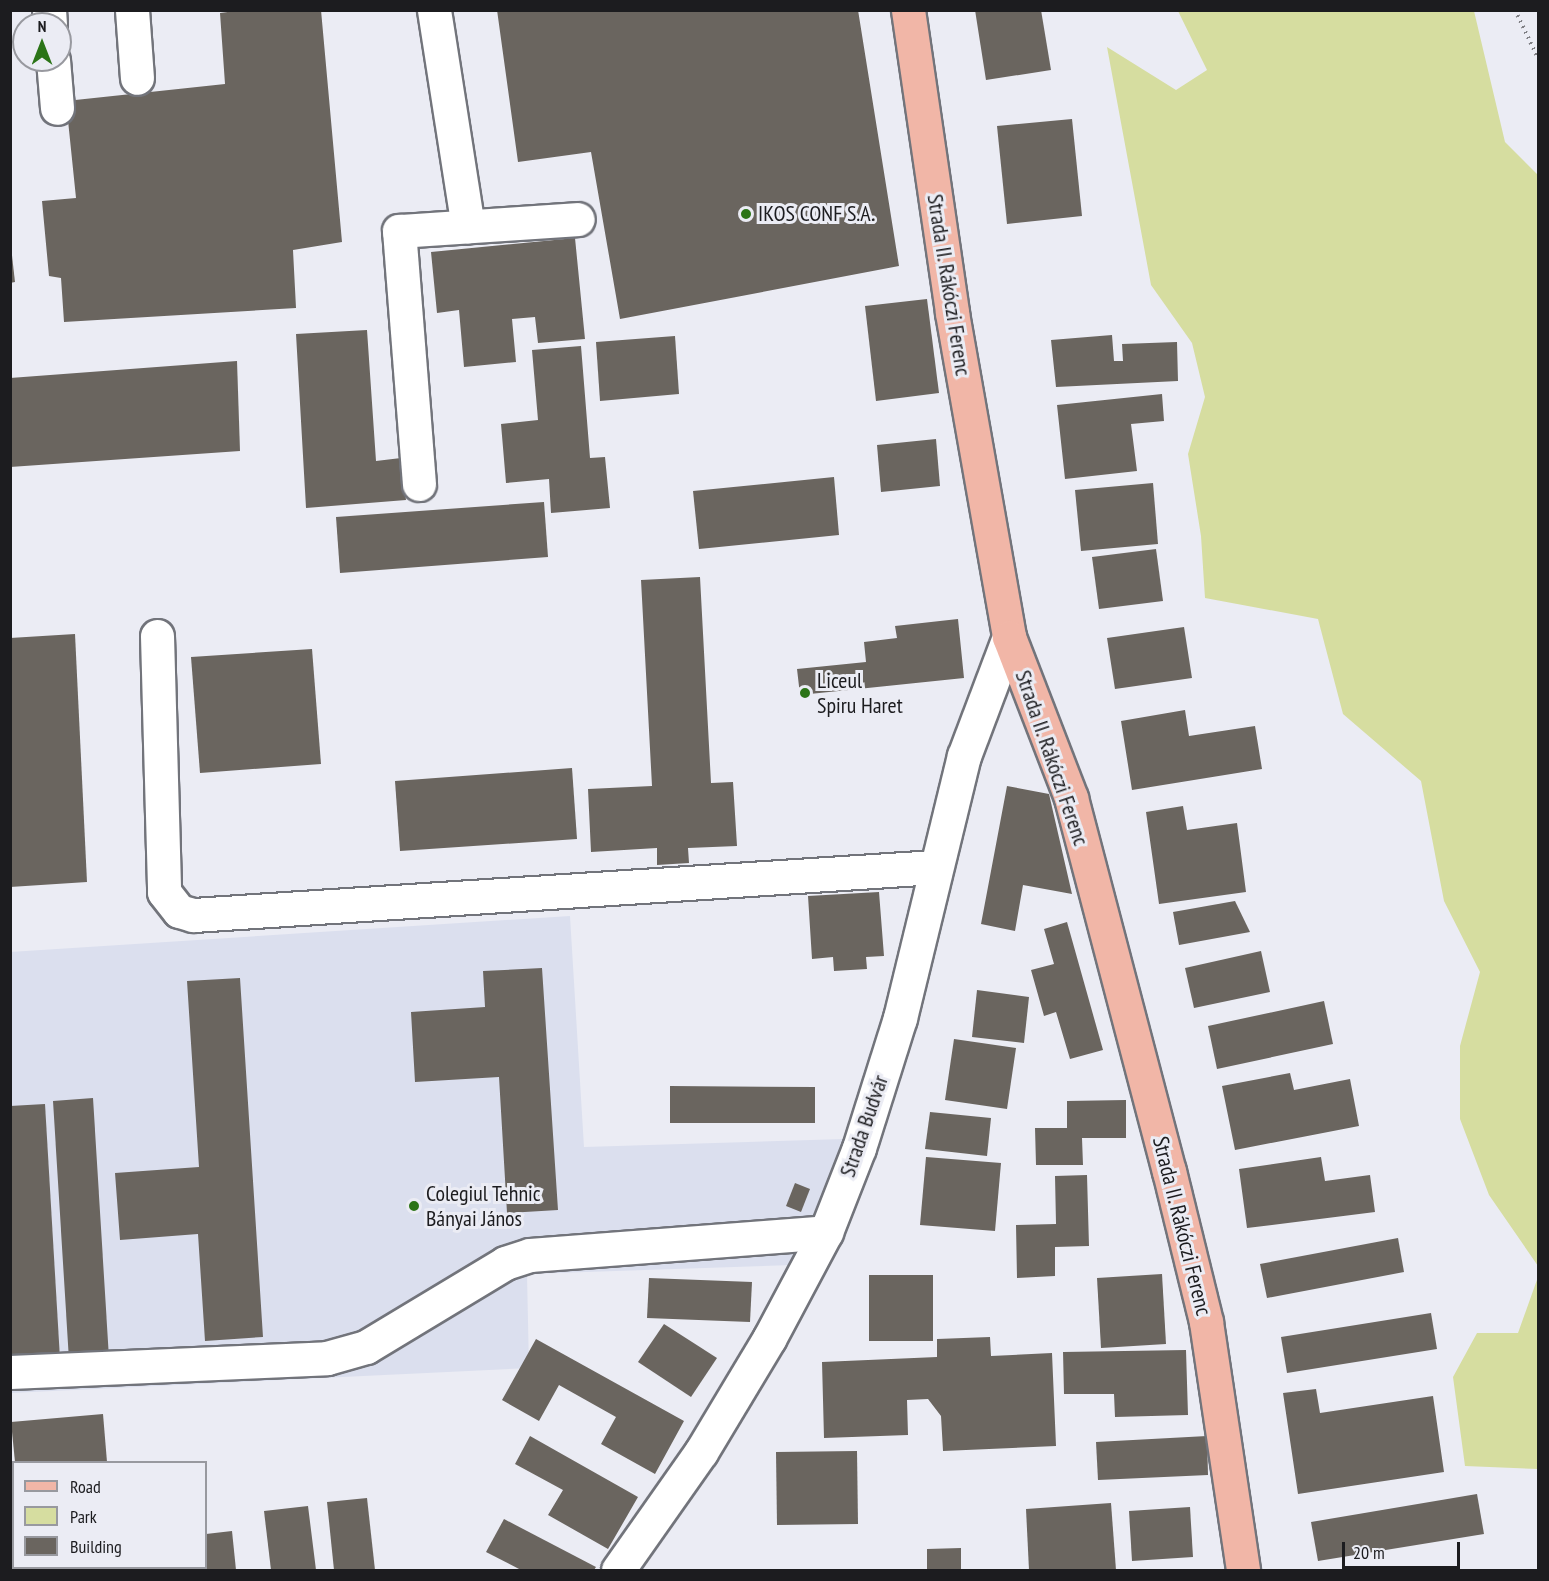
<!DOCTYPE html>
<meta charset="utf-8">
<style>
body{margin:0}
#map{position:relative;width:1549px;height:1581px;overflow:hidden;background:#ebecf4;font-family:"PT Sans Narrow",sans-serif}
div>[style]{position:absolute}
.built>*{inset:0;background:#dbdfee}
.green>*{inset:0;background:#d6dda0}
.building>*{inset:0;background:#6a655f}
.path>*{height:4px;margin-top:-2px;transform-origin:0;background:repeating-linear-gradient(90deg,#7f7f84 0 1.5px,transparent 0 6px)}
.roads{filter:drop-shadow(2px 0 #72747b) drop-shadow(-2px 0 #72747b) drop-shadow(0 2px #72747b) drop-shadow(0 -2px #72747b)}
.minor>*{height:33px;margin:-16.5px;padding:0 16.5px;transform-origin:16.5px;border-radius:16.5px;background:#fff}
.major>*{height:33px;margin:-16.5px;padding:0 16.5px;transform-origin:16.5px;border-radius:16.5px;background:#f1b6a7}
.dots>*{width:16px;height:16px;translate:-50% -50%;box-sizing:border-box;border:3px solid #ebecf4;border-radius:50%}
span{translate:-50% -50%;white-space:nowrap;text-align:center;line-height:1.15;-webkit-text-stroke:6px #ebecf4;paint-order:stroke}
.poi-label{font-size:22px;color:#1c1c1f}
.left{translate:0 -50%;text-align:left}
.street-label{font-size:22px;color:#1c1c1f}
.frame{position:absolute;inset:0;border:12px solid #1c1c1f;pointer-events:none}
.legend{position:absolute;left:12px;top:1461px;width:195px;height:108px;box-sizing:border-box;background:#ebecf4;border:2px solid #98999f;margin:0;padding:8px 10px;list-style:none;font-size:18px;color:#1c1c1f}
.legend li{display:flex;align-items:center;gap:12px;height:30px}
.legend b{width:30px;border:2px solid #98999f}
.north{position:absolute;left:12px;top:12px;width:60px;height:60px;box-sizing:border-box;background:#ebecf4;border:2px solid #98999f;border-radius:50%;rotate:0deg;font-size:16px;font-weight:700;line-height:24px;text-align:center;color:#1c1c1f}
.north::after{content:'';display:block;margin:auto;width:21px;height:27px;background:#2b7417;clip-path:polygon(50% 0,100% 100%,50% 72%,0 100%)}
.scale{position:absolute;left:1342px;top:1542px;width:118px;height:27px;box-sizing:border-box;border:3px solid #1c1c1f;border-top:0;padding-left:8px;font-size:18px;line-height:21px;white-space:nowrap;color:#1c1c1f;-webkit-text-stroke:4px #ebecf4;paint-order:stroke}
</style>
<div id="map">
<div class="built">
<i style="clip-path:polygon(570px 916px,584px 1147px,844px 1139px,793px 1265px,527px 1274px,529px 1368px,11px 1393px,10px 952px)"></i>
</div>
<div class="green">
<i style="clip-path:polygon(1178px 11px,1474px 11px,1505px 142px,1538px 175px,1538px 1266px,1489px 1195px,1460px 1119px,1460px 1046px,1480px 972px,1444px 901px,1421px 781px,1343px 714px,1318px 619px,1205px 598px,1201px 536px,1188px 454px,1205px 397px,1192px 343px,1151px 285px,1107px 47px,1176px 90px,1207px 70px)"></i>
<i style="clip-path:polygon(1538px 1277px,1538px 1469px,1465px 1466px,1453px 1377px,1477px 1333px,1518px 1333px)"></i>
</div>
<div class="building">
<i style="clip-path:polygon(243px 10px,321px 10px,342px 242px,293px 250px,296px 308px,64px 322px,61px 278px,49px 276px,42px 201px,76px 198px,66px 101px,225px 84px,220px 13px)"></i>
<i style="clip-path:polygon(497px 10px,858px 10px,899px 266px,620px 319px,591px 152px,518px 162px)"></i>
<i style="clip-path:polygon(975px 10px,1041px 10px,1051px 70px,986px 80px)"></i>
<i style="clip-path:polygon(1072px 119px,1082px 216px,1007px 224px,997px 126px)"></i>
<i style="clip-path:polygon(10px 238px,15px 282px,10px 283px)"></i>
<i style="clip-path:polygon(575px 238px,585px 339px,538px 343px,535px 317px,512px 319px,516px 362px,464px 367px,459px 310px,437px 313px,431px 252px)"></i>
<i style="clip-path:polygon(927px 299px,939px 393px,876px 401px,865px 306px)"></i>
<i style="clip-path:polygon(367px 330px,376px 461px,401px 458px,406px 500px,306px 508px,296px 334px)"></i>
<i style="clip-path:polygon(1112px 335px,1114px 361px,1123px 361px,1122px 344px,1177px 342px,1178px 381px,1056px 387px,1051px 340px)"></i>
<i style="clip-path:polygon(675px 336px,679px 394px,600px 401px,596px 342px)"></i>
<i style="clip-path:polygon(581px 346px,590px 458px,605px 457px,610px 508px,551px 513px,549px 479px,506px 483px,501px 424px,538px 420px,532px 350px)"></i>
<i style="clip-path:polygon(237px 361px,240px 451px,10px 467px,10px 378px)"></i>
<i style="clip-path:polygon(1162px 394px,1164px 421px,1131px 424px,1137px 471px,1065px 479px,1057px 405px)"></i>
<i style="clip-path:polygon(936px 439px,940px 486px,881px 492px,877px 445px)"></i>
<i style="clip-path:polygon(834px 477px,839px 535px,699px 549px,693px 491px)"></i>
<i style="clip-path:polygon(1153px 483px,1158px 544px,1081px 551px,1075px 490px)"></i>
<i style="clip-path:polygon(544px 502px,548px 557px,340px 573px,336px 517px)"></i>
<i style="clip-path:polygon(1156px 549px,1163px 601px,1099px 609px,1092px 557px)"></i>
<i style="clip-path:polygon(700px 577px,711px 783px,733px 782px,737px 846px,688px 848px,689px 863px,657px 865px,657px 848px,591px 852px,588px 789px,652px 786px,641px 580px)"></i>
<i style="clip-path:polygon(958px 619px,964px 678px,800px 695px,797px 669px,866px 662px,864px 642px,897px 638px,895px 626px)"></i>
<i style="clip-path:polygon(1184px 627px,1192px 678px,1115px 689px,1107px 638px)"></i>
<i style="clip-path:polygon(75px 634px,87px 882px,10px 887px,10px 638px)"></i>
<i style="clip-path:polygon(312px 649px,321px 764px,200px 773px,191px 657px)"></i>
<i style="clip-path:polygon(1185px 710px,1189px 736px,1255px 726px,1262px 769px,1132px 790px,1121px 721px)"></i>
<i style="clip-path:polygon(572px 768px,577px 839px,400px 851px,395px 781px)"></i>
<i style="clip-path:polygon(1007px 786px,1049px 794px,1072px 894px,1023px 885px,1015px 931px,981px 924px)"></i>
<i style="clip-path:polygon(1183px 806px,1187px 830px,1237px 823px,1246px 892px,1159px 904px,1146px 812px)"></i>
<i style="clip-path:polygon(879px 892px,884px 956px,866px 957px,867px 969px,834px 971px,833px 957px,812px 959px,808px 896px)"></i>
<i style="clip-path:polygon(1235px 901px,1250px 932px,1179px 945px,1173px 912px)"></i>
<i style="clip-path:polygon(1067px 922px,1103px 1050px,1070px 1059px,1056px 1012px,1044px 1016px,1031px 970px,1054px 964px,1044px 929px)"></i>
<i style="clip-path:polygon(1261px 951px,1270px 992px,1194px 1008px,1185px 968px)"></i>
<i style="clip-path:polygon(542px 968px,558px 1210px,507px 1213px,499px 1077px,415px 1082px,411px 1012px,485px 1007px,483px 971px)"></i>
<i style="clip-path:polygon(240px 978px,263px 1337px,205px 1341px,198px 1234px,120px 1240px,115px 1173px,199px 1167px,187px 981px)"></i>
<i style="clip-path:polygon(977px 990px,1029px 997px,1024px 1043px,972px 1037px)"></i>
<i style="clip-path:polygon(1324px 1001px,1333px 1044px,1217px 1069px,1208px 1026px)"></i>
<i style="clip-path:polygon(954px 1039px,1016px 1048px,1007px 1109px,945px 1100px)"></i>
<i style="clip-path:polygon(1290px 1073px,1294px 1090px,1350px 1079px,1359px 1126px,1235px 1150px,1222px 1086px)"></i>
<i style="clip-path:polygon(670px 1086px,815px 1087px,815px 1123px,670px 1123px)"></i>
<i style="clip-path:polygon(93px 1098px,109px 1358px,69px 1360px,53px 1101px)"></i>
<i style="clip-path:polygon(1126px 1100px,1126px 1138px,1082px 1138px,1083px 1165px,1036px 1165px,1035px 1128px,1067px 1128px,1067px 1101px)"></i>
<i style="clip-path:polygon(45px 1104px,60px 1359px,10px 1362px,10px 1106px)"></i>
<i style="clip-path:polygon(930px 1112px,991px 1118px,987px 1156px,925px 1149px)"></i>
<i style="clip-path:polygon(926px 1157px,1001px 1163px,995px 1231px,920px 1225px)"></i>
<i style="clip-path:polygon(1321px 1157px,1325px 1181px,1370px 1175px,1375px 1212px,1247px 1228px,1239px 1169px)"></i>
<i style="clip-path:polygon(1087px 1175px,1089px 1246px,1055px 1247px,1055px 1276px,1017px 1278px,1016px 1225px,1056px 1224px,1055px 1176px)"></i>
<i style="clip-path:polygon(795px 1183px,810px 1189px,801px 1212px,786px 1206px)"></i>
<i style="clip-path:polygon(1398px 1238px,1404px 1272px,1267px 1298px,1260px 1264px)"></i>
<i style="clip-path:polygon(1162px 1274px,1166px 1344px,1101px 1348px,1097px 1278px)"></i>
<i style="clip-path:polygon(869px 1275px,933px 1275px,933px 1341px,869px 1341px)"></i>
<i style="clip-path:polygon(649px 1278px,752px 1282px,750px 1322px,647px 1318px)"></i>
<i style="clip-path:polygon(1431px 1313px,1437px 1349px,1287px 1373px,1281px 1337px)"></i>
<i style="clip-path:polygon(664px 1324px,717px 1358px,691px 1397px,638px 1362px)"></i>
<i style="clip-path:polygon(990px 1337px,991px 1356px,1052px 1353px,1056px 1446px,943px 1451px,941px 1416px,928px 1399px,907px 1400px,908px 1435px,824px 1438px,822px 1362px,937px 1357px,937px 1339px)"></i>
<i style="clip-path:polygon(536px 1339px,684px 1421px,655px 1474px,601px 1444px,616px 1417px,559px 1385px,539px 1421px,502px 1400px)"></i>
<i style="clip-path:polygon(1186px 1350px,1188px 1415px,1115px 1417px,1114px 1394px,1064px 1394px,1063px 1352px)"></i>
<i style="clip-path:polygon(1316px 1389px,1320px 1413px,1433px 1396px,1444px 1472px,1298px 1494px,1283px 1393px)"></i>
<i style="clip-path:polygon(103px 1414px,107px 1462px,15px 1462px,11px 1422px)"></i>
<i style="clip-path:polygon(530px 1436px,638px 1497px,608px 1549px,548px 1515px,563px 1490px,515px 1464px)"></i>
<i style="clip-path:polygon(1207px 1436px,1208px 1475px,1098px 1480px,1096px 1442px)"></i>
<i style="clip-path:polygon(857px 1451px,858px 1524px,777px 1525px,776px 1452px)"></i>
<i style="clip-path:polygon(1477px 1494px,1484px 1534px,1318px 1561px,1311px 1522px)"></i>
<i style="clip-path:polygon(367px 1498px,375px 1570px,334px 1570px,327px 1502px)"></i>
<i style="clip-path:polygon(1111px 1503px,1116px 1570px,1029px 1570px,1026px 1509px)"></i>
<i style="clip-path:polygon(308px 1506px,316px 1570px,271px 1570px,264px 1511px)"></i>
<i style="clip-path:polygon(1190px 1507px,1193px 1557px,1132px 1561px,1129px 1511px)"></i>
<i style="clip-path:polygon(504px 1519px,596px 1567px,594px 1570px,521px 1570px,486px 1552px)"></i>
<i style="clip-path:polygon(232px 1531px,236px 1570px,204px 1570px,206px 1534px)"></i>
<i style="clip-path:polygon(961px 1548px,961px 1570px,927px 1570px,927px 1549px)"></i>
<i style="clip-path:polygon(18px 1568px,113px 1568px,113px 1570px,18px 1570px)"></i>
</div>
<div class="path">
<i style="left:1515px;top:10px;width:53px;rotate:64.4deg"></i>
</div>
<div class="roads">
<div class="minor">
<i style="left:49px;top:10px;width:14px;rotate:86deg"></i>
<i style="left:132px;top:10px;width:68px;rotate:85.8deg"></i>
<i style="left:434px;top:10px;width:219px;rotate:81.1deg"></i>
<i style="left:53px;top:60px;width:48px;rotate:85.2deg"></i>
<i style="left:419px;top:484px;width:254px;rotate:-94.5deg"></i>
<i style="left:399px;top:231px;width:179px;rotate:-3.8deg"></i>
<i style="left:157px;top:636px;width:256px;rotate:88.4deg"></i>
<i style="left:164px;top:892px;width:24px;rotate:52deg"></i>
<i style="left:179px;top:911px;width:15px;rotate:16deg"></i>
<i style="left:193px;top:915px;width:744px;rotate:-3.7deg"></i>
<i style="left:10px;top:1372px;width:317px;rotate:-2.5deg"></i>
<i style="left:327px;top:1358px;width:41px;rotate:-15.8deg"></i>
<i style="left:366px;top:1347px;width:162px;rotate:-31.1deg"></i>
<i style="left:505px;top:1263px;width:26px;rotate:-18deg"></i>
<i style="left:530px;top:1255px;width:297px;rotate:-4.4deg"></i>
<i style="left:618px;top:1570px;width:144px;rotate:-54.9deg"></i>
<i style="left:701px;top:1452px;width:132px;rotate:-59deg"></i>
<i style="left:769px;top:1339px;width:121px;rotate:-62deg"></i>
<i style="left:826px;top:1232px;width:90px;rotate:-68.6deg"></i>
<i style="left:859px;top:1148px;width:136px;rotate:-72.5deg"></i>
<i style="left:900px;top:1018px;width:270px;rotate:-76.3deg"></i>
<i style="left:964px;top:756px;width:127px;rotate:-69.3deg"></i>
</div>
<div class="major">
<i style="left:908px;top:10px;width:306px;rotate:81.7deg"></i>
<i style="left:952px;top:313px;width:329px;rotate:80deg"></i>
<i style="left:1009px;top:637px;width:173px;rotate:68.9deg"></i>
<i style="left:1071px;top:798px;width:386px;rotate:75.3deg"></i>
<i style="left:1169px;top:1171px;width:155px;rotate:76.2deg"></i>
<i style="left:1206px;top:1322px;width:251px;rotate:81.5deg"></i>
</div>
</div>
<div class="dots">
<i style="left:746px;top:214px;background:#2b7417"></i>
<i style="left:805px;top:693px;background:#2b7417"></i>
<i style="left:414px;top:1206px;background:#2b7417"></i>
</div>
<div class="poi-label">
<span class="left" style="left:758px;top:214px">IKOS CONF S.A.</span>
<span class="left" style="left:817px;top:693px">Liceul<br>Spiru Haret</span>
<span class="left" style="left:426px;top:1206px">Colegiul Tehnic<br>Bányai János</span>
</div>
<div class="street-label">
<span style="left:949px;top:285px;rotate:81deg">Strada II. Rákóczi Ferenc</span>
<span style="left:1052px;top:758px;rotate:71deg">Strada II. Rákóczi Ferenc</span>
<span style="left:864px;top:1126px;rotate:-71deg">Strada Budvár</span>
<span style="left:1182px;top:1226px;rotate:76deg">Strada II. Rákóczi Ferenc</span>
</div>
<div class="frame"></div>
<ul class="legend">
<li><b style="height:8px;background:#f1b6a7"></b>Road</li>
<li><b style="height:16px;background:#d6dda0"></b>Park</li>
<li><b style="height:16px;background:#6a655f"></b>Building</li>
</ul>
<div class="north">N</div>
<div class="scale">20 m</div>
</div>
